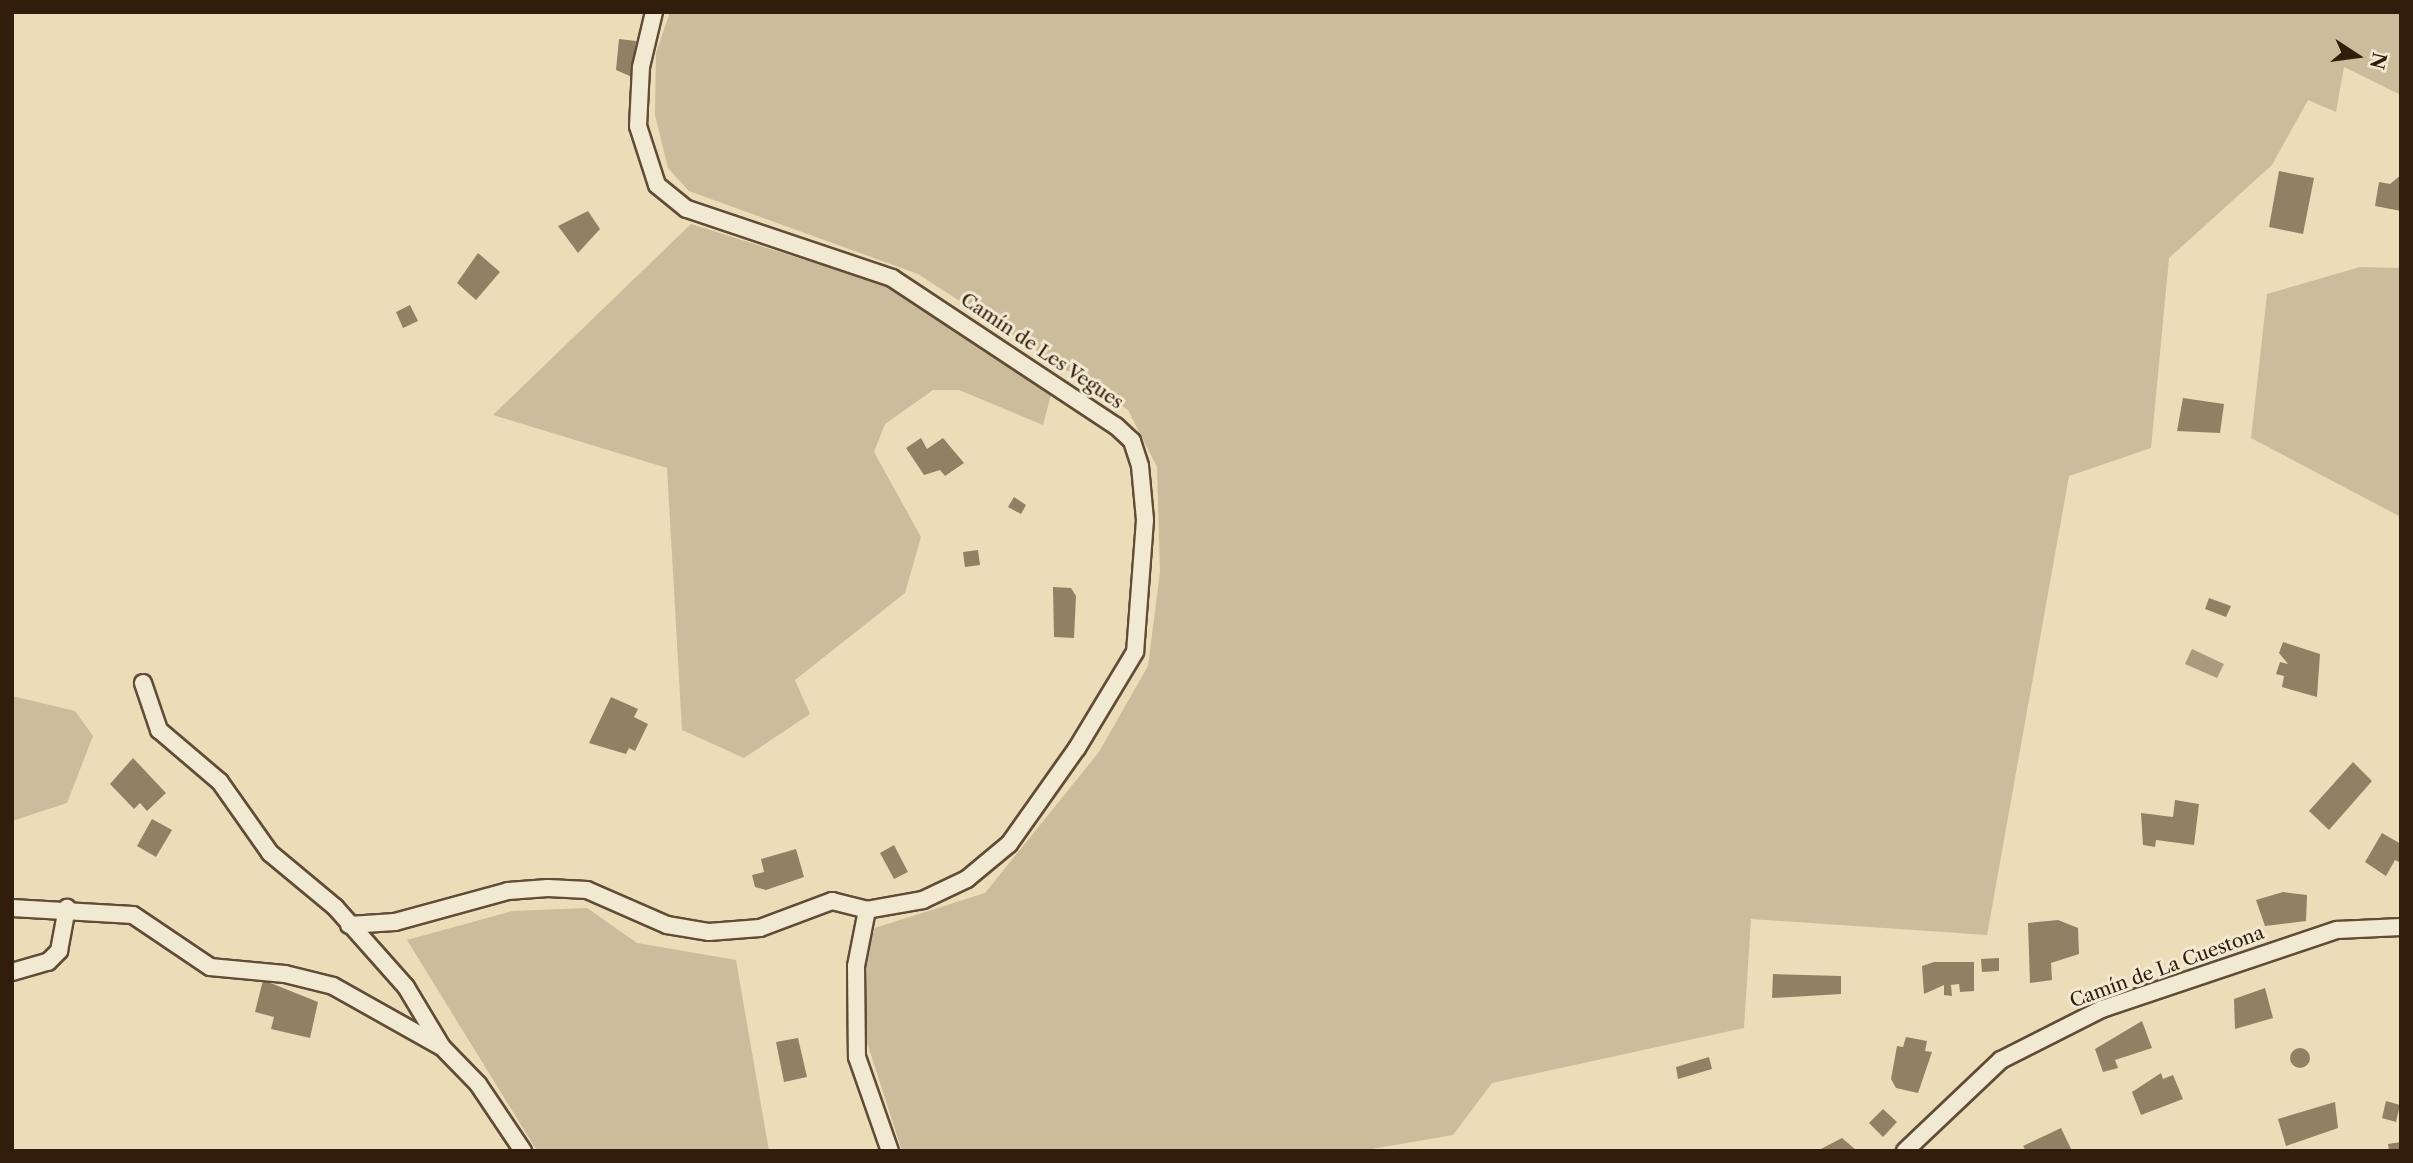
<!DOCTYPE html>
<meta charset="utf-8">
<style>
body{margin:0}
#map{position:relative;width:2413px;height:1163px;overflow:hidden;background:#eaddb8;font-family:"Libre Caslon Text",serif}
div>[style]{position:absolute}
.green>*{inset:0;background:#cbbc9b}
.water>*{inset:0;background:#ab9b7e}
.building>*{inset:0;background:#928065}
.round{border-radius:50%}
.roads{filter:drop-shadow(2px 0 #604c37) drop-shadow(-2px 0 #604c37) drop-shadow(0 2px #604c37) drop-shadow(0 -2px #604c37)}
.street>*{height:16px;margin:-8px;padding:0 8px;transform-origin:8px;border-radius:8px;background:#f1e9d1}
span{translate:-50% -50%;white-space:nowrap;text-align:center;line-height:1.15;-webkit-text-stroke:6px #f1e9d1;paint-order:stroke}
.street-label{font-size:19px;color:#321c0c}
.frame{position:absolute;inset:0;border:14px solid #321c0c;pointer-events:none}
.north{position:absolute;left:2322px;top:21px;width:70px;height:70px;-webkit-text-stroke:5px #f1e9d1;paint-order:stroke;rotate:103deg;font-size:19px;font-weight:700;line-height:28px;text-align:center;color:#321c0c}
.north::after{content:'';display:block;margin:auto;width:24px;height:32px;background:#321c0c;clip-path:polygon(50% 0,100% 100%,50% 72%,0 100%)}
</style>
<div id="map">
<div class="green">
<i style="clip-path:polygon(670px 12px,2401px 12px,2401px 95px,2344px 67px,2336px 112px,2308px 100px,2272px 165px,2169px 258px,2151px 448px,2069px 476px,1987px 935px,1751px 919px,1744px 1028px,1492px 1083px,1453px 1135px,1360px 1151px,902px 1151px,863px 1030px,866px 954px,875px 928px,985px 893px,1099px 752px,1148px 666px,1160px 572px,1157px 467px,1128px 410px,918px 274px,689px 191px,668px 168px,655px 115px,656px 53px)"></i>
<i style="clip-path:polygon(691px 224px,890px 287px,1052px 391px,1043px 425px,959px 390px,933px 390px,885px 424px,874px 452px,921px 537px,905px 593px,795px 680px,810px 714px,744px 758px,682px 730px,667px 468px,493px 415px)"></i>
<i style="clip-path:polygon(2360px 267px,2401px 268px,2401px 517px,2251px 438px,2267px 294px)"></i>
<i style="clip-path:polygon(12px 696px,75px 711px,93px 736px,67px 803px,12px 821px)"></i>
<i style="clip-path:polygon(587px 908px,637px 943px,736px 960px,769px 1151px,537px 1151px,407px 940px,513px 911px)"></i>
</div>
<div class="water">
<i style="clip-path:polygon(2192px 649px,2224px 664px,2217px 678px,2185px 664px)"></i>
</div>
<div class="building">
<i style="clip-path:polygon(619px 39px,636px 41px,632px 77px,616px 70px)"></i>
<i style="clip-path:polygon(2279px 171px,2314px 178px,2303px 234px,2269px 227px)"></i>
<i style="clip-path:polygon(2401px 175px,2401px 211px,2375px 206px,2379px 182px,2390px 184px)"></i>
<i style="clip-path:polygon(588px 211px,600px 229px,578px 253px,558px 226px)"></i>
<i style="clip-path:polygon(478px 253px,500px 272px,476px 300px,457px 283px)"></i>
<i style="clip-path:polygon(410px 305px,418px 321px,403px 328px,396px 312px)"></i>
<i style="clip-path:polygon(2183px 398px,2224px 404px,2220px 433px,2177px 431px)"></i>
<i style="clip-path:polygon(921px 438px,927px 449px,943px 438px,964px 463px,945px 476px,940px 470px,924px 475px,906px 448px)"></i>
<i style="clip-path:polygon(1014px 497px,1026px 505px,1021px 514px,1008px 507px)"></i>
<i style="clip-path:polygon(978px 550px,980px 565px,965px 567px,963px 552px)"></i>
<i style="clip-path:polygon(1053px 587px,1071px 588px,1076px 596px,1074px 638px,1054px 637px)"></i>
<i style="clip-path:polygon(2209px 598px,2231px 606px,2226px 617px,2205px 609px)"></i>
<i style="clip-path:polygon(2283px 642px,2320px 654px,2317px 697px,2282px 687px,2284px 676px,2276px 674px,2280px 662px,2288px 664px,2279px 653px)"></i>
<i style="clip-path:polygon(611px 697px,638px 709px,634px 717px,648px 724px,635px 751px,629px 748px,626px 754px,589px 743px)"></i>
<i style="clip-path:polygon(133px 758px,166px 793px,147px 811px,140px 803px,134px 809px,110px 784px)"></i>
<i style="clip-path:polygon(2353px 762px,2372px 781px,2329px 830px,2309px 811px)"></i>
<i style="clip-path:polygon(2175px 800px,2199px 804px,2194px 845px,2156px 840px,2155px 847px,2143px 845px,2141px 813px,2173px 817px)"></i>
<i style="clip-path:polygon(152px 819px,172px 830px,156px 857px,137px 846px)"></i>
<i style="clip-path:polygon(2382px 833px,2401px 844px,2401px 863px,2395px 860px,2386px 876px,2365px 862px)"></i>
<i style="clip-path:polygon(894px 845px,908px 872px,894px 879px,880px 853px)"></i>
<i style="clip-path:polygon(796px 849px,804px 877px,766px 890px,755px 887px,752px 875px,764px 872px,761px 859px)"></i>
<i style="clip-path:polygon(2283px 892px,2307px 895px,2306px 921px,2265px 926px,2256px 900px)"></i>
<i style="clip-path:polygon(2058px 920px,2078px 928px,2079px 954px,2051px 963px,2052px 980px,2030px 983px,2028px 923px)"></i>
<i style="clip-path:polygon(1999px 958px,1999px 971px,1982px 972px,1981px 959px)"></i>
<i style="clip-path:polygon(1934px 962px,1974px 962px,1974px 991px,1960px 992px,1959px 984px,1951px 985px,1952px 996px,1944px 995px,1944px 985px,1924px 994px,1922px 966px)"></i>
<i style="clip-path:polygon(1773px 974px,1841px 976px,1841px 994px,1772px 998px)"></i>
<i style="clip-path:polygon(263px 980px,318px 1002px,310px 1038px,271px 1029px,274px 1017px,255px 1012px)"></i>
<i style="clip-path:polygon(2265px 988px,2273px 1018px,2235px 1029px,2234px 999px)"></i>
<i style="clip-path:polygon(2142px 1021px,2152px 1048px,2115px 1060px,2118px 1068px,2103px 1072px,2095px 1049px)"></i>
<i style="clip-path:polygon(1906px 1037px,1927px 1041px,1925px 1051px,1932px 1052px,1918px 1093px,1896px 1088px,1891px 1079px,1897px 1046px,1903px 1047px)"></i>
<i style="clip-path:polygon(798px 1038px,807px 1077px,784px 1082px,776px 1042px)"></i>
<i class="round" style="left:2290px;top:1048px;width:20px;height:20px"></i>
<i style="clip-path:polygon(1709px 1057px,1712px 1069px,1678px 1079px,1676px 1067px)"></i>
<i style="clip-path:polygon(2161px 1073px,2163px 1079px,2173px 1075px,2183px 1099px,2141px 1115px,2132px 1092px)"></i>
<i style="clip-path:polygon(2386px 1101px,2400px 1105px,2396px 1122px,2382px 1118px)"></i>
<i style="clip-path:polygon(2335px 1102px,2338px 1128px,2286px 1146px,2278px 1119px)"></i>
<i style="clip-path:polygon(1883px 1109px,1897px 1122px,1883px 1137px,1869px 1123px)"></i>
<i style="clip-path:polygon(2061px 1128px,2072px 1151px,2026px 1151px,2023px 1146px)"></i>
<i style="clip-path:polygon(1842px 1138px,1857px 1151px,1817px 1151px)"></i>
<i style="clip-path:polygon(2401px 1142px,2401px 1151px,2389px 1151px,2388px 1144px)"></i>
</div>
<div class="roads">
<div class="street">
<i style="left:654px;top:12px;width:57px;rotate:103.3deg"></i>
<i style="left:641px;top:67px;width:59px;rotate:92.9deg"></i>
<i style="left:638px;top:126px;width:62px;rotate:72.1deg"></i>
<i style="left:657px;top:185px;width:38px;rotate:39deg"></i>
<i style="left:687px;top:209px;width:216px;rotate:18.6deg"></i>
<i style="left:892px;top:278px;width:268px;rotate:33.5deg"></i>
<i style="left:1116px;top:426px;width:22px;rotate:43deg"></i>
<i style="left:1132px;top:441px;width:26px;rotate:72deg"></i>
<i style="left:1140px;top:466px;width:54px;rotate:84.7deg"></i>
<i style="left:1145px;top:520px;width:132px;rotate:94.3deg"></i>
<i style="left:1135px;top:652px;width:112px;rotate:121.1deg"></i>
<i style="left:1077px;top:748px;width:118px;rotate:125.3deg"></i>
<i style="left:1009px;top:844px;width:55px;rotate:140.2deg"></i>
<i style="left:967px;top:879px;width:49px;rotate:154.5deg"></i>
<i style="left:923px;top:900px;width:57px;rotate:169.9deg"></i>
<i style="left:867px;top:910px;width:57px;rotate:101.1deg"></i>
<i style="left:856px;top:966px;width:91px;rotate:89.4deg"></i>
<i style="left:857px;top:1057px;width:100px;rotate:70.7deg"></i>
<i style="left:143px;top:683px;width:50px;rotate:71.2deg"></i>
<i style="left:159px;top:730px;width:80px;rotate:40.4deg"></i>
<i style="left:220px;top:782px;width:87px;rotate:54.8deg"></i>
<i style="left:270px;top:853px;width:85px;rotate:39.7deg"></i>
<i style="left:335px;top:907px;width:107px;rotate:48.4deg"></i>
<i style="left:406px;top:987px;width:70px;rotate:59deg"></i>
<i style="left:442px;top:1047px;width:52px;rotate:45.8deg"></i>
<i style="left:478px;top:1084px;width:81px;rotate:56.1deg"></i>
<i style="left:12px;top:908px;width:121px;rotate:3.3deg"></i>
<i style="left:133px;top:915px;width:93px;rotate:34deg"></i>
<i style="left:210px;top:967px;width:75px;rotate:5.3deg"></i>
<i style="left:285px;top:974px;width:49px;rotate:14deg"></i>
<i style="left:333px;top:986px;width:123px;rotate:29.3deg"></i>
<i style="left:349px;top:925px;width:46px;rotate:-3.7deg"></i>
<i style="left:395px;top:922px;width:117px;rotate:-15.3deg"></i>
<i style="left:508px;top:891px;width:40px;rotate:-4.3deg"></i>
<i style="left:548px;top:888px;width:39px;rotate:3deg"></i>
<i style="left:587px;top:890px;width:87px;rotate:23.6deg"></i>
<i style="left:667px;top:925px;width:43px;rotate:9.5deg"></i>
<i style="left:709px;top:932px;width:51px;rotate:-4.5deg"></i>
<i style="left:760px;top:928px;width:77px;rotate:-20.6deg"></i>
<i style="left:832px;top:901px;width:36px;rotate:14deg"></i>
<i style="left:12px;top:972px;width:37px;rotate:-16deg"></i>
<i style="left:48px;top:962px;width:16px;rotate:-45deg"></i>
<i style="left:59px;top:951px;width:44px;rotate:-79.5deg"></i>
<i style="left:1905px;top:1151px;width:132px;rotate:-43.5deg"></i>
<i style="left:2001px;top:1060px;width:113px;rotate:-26.8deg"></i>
<i style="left:2102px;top:1009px;width:248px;rotate:-18.6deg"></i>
<i style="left:2337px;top:930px;width:64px;rotate:-2.7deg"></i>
</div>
</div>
<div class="street-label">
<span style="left:1042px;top:351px;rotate:34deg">Camín de Les Vegues</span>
<span style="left:2167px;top:967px;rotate:-20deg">Camín de La Cuestona</span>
</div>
<div class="frame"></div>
<div class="north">N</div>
</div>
